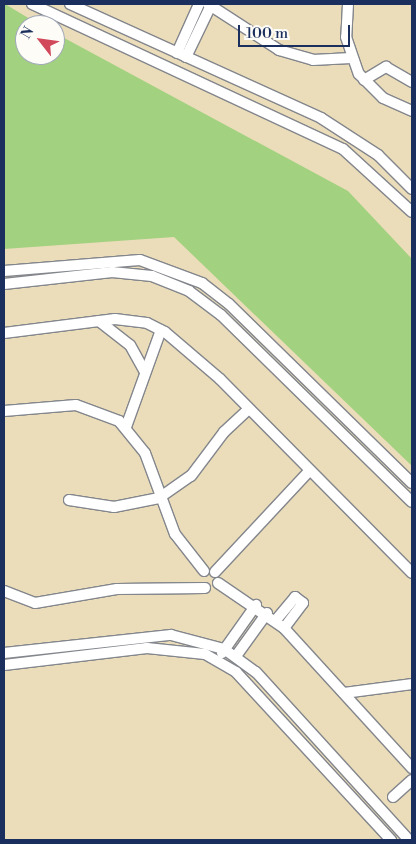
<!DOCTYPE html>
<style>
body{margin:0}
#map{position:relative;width:416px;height:844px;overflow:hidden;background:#ebddba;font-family:"Libre Bodoni",serif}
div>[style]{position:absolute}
.green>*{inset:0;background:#a2d17f}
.roads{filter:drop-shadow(1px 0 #83868c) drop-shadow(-1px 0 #83868c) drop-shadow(0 1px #83868c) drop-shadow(0 -1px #83868c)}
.minor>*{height:10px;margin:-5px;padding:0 5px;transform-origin:5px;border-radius:5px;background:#fff}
span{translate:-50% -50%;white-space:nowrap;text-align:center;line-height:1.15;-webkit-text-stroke:4px #fdfcf7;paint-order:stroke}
.frame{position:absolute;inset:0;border:5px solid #1b2f5e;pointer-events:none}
.north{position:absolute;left:15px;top:15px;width:50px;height:50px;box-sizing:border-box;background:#fdfcf7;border:1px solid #a3aaba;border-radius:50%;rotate:300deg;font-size:14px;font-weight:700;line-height:20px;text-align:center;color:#1b2f5e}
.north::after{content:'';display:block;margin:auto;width:18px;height:22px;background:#d1495b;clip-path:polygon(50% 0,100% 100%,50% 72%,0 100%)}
.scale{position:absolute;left:238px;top:25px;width:112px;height:22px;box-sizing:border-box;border:2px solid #1b2f5e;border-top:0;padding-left:6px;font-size:15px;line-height:18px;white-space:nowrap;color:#1b2f5e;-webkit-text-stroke:4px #fdfcf7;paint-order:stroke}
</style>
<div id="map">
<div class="green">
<i style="clip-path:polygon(5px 4px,40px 25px,25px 25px,25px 55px,55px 55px,55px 33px,348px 191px,412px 259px,412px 466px,174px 237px,4px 249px)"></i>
</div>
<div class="roads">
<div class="minor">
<i style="left:32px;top:4px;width:343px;rotate:25deg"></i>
<i style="left:343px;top:149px;width:93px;rotate:42.4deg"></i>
<i style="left:70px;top:4px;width:276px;rotate:24.4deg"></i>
<i style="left:321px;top:118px;width:68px;rotate:33deg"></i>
<i style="left:378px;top:155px;width:48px;rotate:45deg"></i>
<i style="left:208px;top:4px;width:85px;rotate:32.9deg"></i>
<i style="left:279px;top:50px;width:35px;rotate:16deg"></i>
<i style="left:313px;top:60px;width:38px;rotate:-3deg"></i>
<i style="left:348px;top:4px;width:33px;rotate:93deg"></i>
<i style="left:346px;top:37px;width:39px;rotate:71deg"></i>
<i style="left:359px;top:74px;width:34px;rotate:45deg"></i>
<i style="left:383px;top:98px;width:32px;rotate:24deg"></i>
<i style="left:177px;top:53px;width:54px;rotate:-65.8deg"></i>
<i style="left:186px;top:57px;width:58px;rotate:-64.3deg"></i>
<i style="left:364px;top:80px;width:26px;rotate:-31deg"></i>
<i style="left:386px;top:67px;width:30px;rotate:30deg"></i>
<i style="left:4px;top:271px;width:136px;rotate:-4.6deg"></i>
<i style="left:140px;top:260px;width:66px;rotate:20.4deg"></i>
<i style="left:202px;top:283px;width:34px;rotate:38deg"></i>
<i style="left:229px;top:304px;width:256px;rotate:44.4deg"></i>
<i style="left:4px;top:284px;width:109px;rotate:-6.3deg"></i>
<i style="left:112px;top:272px;width:40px;rotate:5.7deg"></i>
<i style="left:152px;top:276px;width:40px;rotate:22deg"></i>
<i style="left:189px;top:291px;width:40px;rotate:37deg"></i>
<i style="left:221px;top:315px;width:267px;rotate:44.4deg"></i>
<i style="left:99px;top:321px;width:39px;rotate:38deg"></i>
<i style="left:130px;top:345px;width:31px;rotate:61deg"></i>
<i style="left:4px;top:333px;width:112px;rotate:-7.2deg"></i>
<i style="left:115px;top:319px;width:32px;rotate:7deg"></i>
<i style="left:147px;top:323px;width:20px;rotate:27deg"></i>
<i style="left:165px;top:332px;width:72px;rotate:40.5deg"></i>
<i style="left:220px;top:379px;width:273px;rotate:45.3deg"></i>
<i style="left:4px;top:411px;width:72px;rotate:-4.8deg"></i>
<i style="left:76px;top:405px;width:46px;rotate:20.4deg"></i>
<i style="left:119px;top:421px;width:41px;rotate:50.9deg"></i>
<i style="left:145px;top:453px;width:86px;rotate:69.7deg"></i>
<i style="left:175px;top:534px;width:47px;rotate:51.9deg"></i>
<i style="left:126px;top:427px;width:103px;rotate:-70.2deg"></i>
<i style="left:69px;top:500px;width:46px;rotate:8.8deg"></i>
<i style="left:114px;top:507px;width:46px;rotate:-11.3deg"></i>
<i style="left:159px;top:498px;width:39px;rotate:-35deg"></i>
<i style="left:191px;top:476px;width:55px;rotate:-53.1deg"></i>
<i style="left:224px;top:432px;width:34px;rotate:-43deg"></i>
<i style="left:215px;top:572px;width:139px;rotate:-47deg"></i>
<i style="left:218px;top:583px;width:80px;rotate:34.3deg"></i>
<i style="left:284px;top:628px;width:190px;rotate:47.6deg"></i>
<i style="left:4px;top:591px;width:33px;rotate:21deg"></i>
<i style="left:35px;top:603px;width:83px;rotate:-9.7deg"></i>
<i style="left:117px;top:589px;width:88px;rotate:-0.7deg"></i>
<i style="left:276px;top:620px;width:30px;rotate:-50deg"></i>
<i style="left:295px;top:597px;width:10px;rotate:37deg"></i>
<i style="left:303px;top:603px;width:31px;rotate:127deg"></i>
<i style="left:4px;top:653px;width:168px;rotate:-6.2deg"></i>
<i style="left:171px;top:635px;width:55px;rotate:14.8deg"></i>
<i style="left:224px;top:649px;width:39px;rotate:36deg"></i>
<i style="left:256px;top:672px;width:227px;rotate:47.7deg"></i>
<i style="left:222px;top:653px;width:59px;rotate:-54.7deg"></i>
<i style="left:236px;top:656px;width:53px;rotate:-54.2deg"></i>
<i style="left:4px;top:665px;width:144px;rotate:-6.8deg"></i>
<i style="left:147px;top:648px;width:58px;rotate:5.9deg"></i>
<i style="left:205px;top:654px;width:36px;rotate:30deg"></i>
<i style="left:236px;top:672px;width:229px;rotate:47.3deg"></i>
<i style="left:344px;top:693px;width:69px;rotate:-7.5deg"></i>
<i style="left:393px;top:797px;width:25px;rotate:-42deg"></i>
</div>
</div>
<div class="frame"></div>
<div class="north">N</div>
<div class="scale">100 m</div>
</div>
